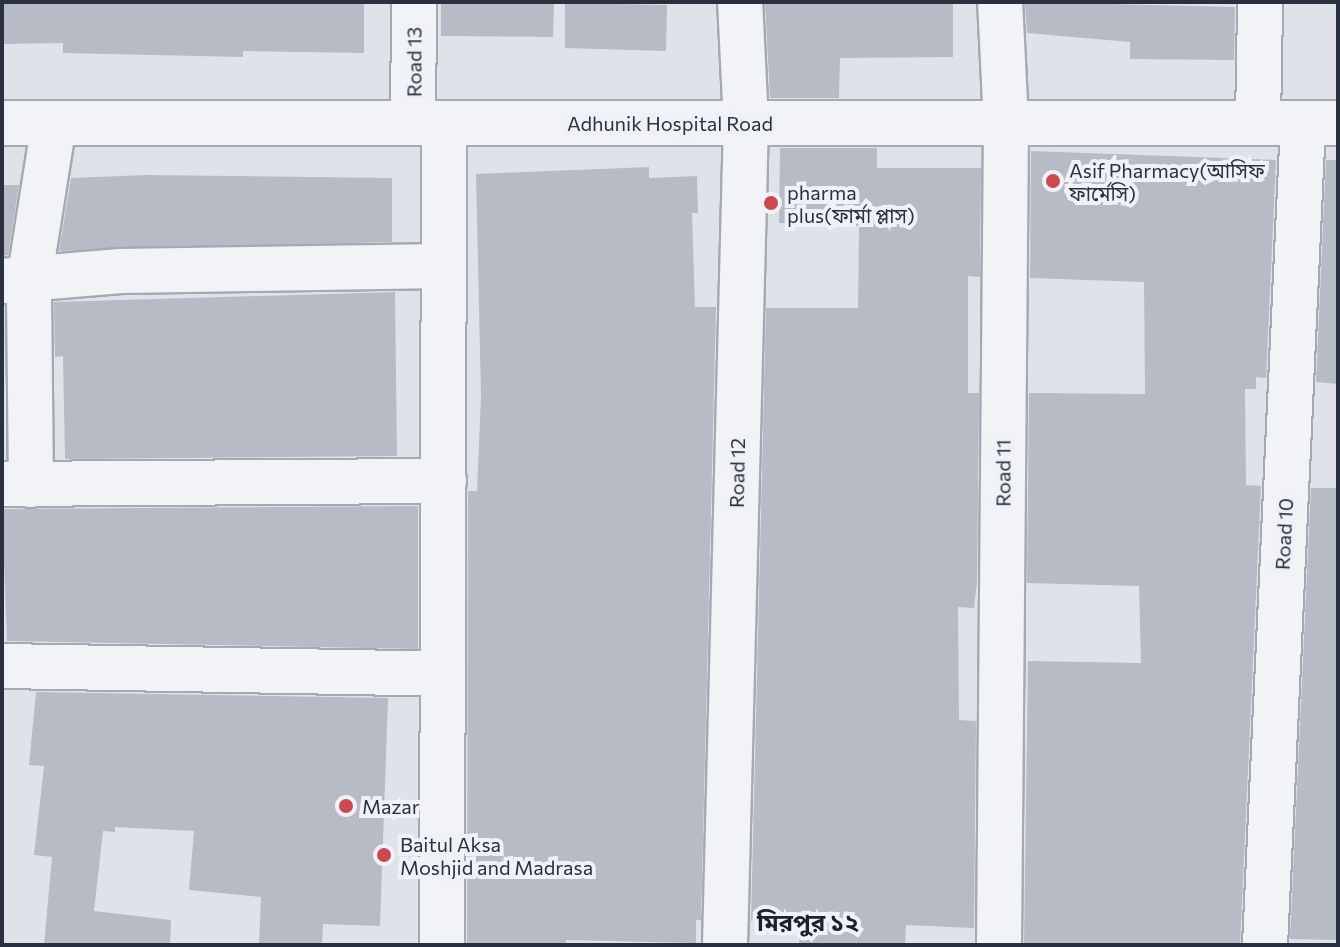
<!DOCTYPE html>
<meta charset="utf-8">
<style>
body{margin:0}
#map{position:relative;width:1340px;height:947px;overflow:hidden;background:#dfe2e8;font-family:Commissioner,"Noto Sans Bengali",sans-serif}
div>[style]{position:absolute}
.building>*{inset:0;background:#b7bbc5}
.roads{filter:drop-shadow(2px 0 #a5a9b2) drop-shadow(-2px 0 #a5a9b2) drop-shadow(0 2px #a5a9b2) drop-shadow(0 -2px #a5a9b2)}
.minor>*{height:44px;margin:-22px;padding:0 22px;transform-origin:22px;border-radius:22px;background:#f2f3f6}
.dots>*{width:22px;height:22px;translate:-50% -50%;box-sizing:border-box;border:4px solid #eff1f6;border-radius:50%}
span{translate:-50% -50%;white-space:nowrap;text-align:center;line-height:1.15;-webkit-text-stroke:8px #eff1f6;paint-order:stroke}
.street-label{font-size:20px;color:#29303f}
.poi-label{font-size:20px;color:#29303f}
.left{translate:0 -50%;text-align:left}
.quarter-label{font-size:24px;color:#1b212f;font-weight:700}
.frame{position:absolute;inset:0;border:4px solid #29303f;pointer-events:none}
</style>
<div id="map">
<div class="building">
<i style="clip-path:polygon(2px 2px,364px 2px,364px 53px,243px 51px,243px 57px,63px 53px,63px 43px,2px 44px)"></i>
<i style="clip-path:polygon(441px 2px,554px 2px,553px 37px,441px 36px)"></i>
<i style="clip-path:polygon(765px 2px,953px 4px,953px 57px,840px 58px,839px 98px,770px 98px)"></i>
<i style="clip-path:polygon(1025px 2px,1235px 7px,1234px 60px,1130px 59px,1130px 42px,1027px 33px)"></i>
<i style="clip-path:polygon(565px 3px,667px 5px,666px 51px,565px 48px)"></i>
<i style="clip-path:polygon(780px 148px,877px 148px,877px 168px,981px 168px,980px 277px,968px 276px,968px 393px,979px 393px,977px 582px,974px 608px,958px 607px,959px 720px,976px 721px,974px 928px,906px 925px,905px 945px,799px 945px,800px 923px,751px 921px,766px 308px,858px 308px,859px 226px,779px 223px)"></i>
<i style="clip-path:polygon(1031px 151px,1276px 160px,1266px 378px,1256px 377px,1256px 389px,1245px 389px,1246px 485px,1261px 486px,1240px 945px,1024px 945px,1028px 661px,1141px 663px,1139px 586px,1027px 583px,1029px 393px,1145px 394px,1144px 282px,1030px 278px)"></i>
<i style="clip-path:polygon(1326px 160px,1338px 160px,1338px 384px,1316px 382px)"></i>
<i style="clip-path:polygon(649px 167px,649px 178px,697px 176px,698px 213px,692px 213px,695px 307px,716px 307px,701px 920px,696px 920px,696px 943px,566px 940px,566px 945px,467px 945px,468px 491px,477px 491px,481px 396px,476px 174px)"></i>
<i style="clip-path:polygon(146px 175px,392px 178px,392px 242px,59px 251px,71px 178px)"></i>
<i style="clip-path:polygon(2px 185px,19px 185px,8px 255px,2px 256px)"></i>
<i style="clip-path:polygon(395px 292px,397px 456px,65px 459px,63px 356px,55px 357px,54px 302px)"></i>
<i style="clip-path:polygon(1311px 488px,1338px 488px,1338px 940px,1290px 939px)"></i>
<i style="clip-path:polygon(418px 506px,418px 649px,7px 641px,2px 509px)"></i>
<i style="clip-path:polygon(36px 692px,388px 698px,380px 926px,323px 924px,322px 945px,259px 945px,261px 897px,189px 890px,194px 831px,115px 827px,115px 832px,103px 831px,94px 911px,171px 920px,170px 945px,44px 945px,52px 857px,34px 855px,44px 766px,29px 765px)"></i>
</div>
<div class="roads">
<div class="minor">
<i style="left:1258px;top:122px;width:120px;rotate:-89deg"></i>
<i style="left:2px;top:123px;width:1336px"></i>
<i style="left:413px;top:123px;width:121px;rotate:-89.5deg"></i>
<i style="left:2px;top:281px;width:119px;rotate:-4.8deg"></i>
<i style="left:121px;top:271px;width:323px;rotate:-0.9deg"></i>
<i style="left:2px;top:484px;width:442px;rotate:-0.4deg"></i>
<i style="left:31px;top:485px;width:204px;rotate:-90.6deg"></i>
<i style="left:29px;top:281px;width:160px;rotate:-81deg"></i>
<i style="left:2px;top:666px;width:440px;rotate:1deg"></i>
<i style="left:442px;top:945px;width:822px;rotate:-89.86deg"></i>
<i style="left:725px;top:945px;width:822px;rotate:-88.54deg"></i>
<i style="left:746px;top:123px;width:121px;rotate:-92.8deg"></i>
<i style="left:999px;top:945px;width:822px;rotate:-89.51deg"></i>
<i style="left:1006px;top:123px;width:121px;rotate:-92.8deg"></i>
<i style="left:1265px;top:945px;width:823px;rotate:-87.35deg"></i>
</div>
</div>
<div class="dots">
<i style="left:1053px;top:181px;background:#c94955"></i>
<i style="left:771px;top:203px;background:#c94955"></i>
<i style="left:346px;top:806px;background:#c94955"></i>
<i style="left:384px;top:855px;background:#c94955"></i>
</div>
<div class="street-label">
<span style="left:414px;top:62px;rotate:-90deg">Road 13</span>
<span style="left:670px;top:123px">Adhunik Hospital Road</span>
<span style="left:737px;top:473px;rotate:-89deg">Road 12</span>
<span style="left:1003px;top:473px;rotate:-90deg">Road 11</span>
<span style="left:1284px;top:534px;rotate:-87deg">Road 10</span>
</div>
<div class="poi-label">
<span class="left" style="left:1069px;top:182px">Asif Pharmacy(আসিফ<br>ফার্মেসি)</span>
<span class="left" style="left:787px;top:204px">pharma<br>plus(ফার্মা প্লাস)</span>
<span class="left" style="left:362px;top:806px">Mazar</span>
<span class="left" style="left:400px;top:856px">Baitul Aksa<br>Moshjid and Madrasa</span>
</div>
<div class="quarter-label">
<span style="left:808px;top:922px">মিরপুর ১২</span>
</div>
<div class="frame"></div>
</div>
